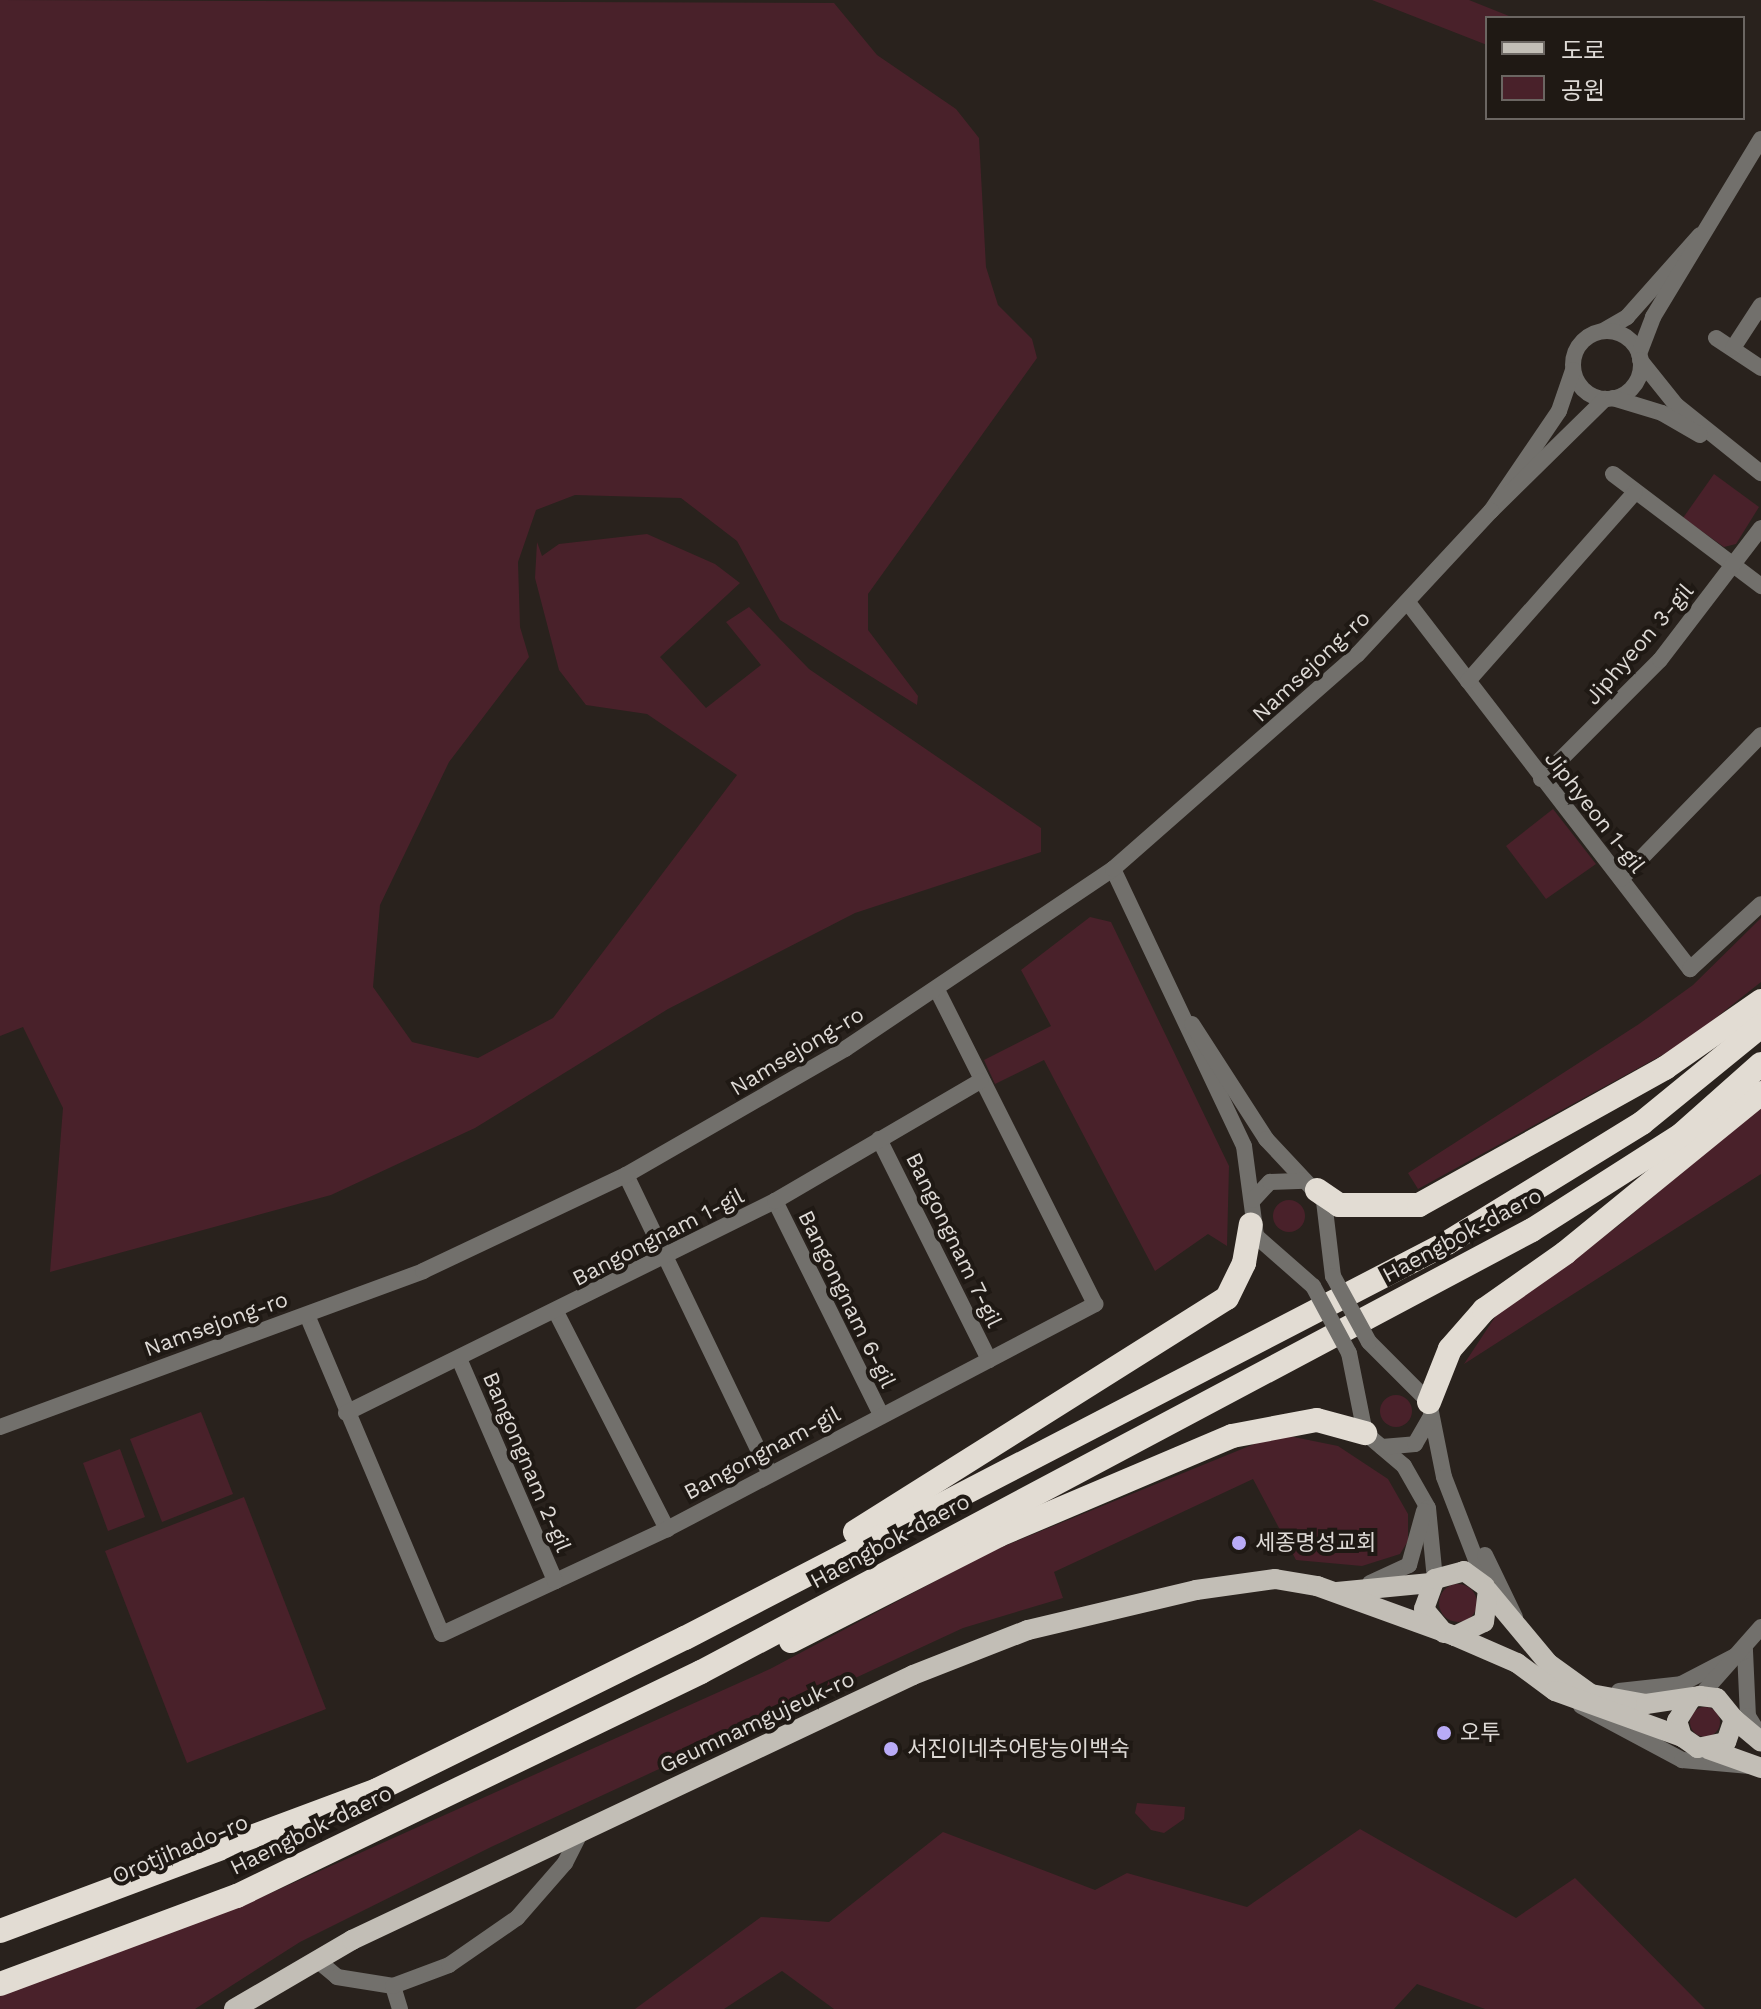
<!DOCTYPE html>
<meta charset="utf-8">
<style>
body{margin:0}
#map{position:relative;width:1761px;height:2009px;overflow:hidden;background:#29221d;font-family:"Work Sans","Noto Sans KR",sans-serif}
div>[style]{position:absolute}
.green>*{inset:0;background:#49212a}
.round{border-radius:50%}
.minor>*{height:16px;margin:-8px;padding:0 8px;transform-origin:8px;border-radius:8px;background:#72706c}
.minor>.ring{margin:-8px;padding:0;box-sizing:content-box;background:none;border:16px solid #72706c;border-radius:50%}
.major>*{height:20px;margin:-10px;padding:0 10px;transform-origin:10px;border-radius:10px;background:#c2beb6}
.highway>*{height:24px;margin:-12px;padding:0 12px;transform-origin:12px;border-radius:12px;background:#e2dcd3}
.minor-bridge>*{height:16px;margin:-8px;padding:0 8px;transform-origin:8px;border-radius:8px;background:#72706c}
.dots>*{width:22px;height:22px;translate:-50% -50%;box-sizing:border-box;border:4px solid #1f1914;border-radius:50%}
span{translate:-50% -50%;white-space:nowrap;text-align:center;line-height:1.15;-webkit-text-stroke:8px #1f1914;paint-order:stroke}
.street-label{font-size:22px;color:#dedad6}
.poi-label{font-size:22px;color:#dedad6}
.left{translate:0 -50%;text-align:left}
.legend{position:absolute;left:1485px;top:16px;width:260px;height:104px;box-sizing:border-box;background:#1f1914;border:2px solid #6b6662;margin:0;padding:10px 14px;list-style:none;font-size:24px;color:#dedad6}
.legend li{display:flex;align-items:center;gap:16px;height:40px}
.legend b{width:40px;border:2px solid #6b6662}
</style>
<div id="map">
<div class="green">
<i style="clip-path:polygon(0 0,834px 3px,877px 55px,956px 109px,979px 138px,986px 267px,998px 305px,1032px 339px,1037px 358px,868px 594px,868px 630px,918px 696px,917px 705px,780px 620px,737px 541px,681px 498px,575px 495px,536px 510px,518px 562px,520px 627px,529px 657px,449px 762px,380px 905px,373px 987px,412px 1042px,478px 1058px,553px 1018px,737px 775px,647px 714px,586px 705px,559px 670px,535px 578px,537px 542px,542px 556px,559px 544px,647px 534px,715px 564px,740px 583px,660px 657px,706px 708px,761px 665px,726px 622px,749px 607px,809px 669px,1041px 828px,1041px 852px,855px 913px,668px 1009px,475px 1128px,331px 1195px,50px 1272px,63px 1108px,23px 1027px,0 1036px)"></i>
<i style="clip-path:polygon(1372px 0,1469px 0,1514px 18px,1487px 18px,1487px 45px)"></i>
<i style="clip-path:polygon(1714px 474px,1759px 507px,1736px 544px,1724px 547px,1683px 518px)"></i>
<i style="clip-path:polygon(1553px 809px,1596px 864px,1546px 899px,1506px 846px)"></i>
<i style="clip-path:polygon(1090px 917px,1111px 922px,1229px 1166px,1227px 1246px,1208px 1234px,1155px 1271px,1044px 1060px,995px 1084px,984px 1060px,1051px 1026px,1021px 970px)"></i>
<i style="clip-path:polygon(1761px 918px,1761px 982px,1684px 1043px,1418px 1189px,1408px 1173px,1639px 1024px,1693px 985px)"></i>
<i style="clip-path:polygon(1761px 1106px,1761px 1174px,1464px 1364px,1499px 1311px,1618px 1226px)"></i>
<i class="round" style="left:1273px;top:1200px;width:32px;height:32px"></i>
<i class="round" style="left:1380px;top:1395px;width:32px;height:32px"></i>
<i style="clip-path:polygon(201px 1412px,233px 1494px,162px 1522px,130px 1439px)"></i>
<i style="clip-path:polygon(1279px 1434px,1338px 1446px,1388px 1479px,1408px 1514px,1408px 1541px,1400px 1554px,1362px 1566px,1296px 1560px,1253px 1479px,1054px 1572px,1063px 1598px,963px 1628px,491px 1847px,300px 1942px,195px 2009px,0 2009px,0 1995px,264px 1896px,770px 1669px,992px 1551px)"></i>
<i style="clip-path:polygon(120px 1449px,145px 1517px,108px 1531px,83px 1463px)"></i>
<i style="clip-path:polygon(244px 1497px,326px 1709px,187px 1763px,105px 1551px)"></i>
<i class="round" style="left:1439px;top:1584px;width:38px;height:38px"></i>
<i class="round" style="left:1690px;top:1707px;width:30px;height:30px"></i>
<i style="clip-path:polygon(1137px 1803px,1185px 1807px,1184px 1819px,1164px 1833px,1151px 1830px,1135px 1813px)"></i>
<i style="clip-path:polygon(1360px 1829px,1516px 1918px,1575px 1878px,1705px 2009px,1485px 2009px,1417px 1984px,1394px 2009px,834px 2009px,782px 1971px,724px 2009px,635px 2009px,761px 1917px,829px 1922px,943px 1832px,1095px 1890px,1127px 1873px,1247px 1907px)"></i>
</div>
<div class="minor">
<i style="left:1603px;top:331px;width:28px;rotate:-30deg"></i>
<i style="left:1627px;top:317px;width:110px;rotate:-48.3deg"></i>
<i class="ring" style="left:1573px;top:331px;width:52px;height:52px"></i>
<i style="left:1716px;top:338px;width:54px;rotate:33.7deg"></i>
<i style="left:1733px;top:348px;width:51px;rotate:-56.9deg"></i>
<i style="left:1639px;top:354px;width:40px;rotate:-69deg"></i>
<i style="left:1653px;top:317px;width:208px;rotate:-58.8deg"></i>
<i style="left:1640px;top:360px;width:58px;rotate:51.3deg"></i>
<i style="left:1676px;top:405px;width:109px;rotate:38.7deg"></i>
<i style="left:1573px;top:370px;width:43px;rotate:108.9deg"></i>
<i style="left:1559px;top:411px;width:121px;rotate:124.2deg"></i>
<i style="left:1491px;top:511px;width:160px;rotate:-44.5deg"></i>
<i style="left:1613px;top:398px;width:51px;rotate:17deg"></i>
<i style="left:1662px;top:413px;width:44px;rotate:30.1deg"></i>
<i style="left:1613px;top:474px;width:186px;rotate:37.1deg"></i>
<i style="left:1409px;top:604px;width:461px;rotate:52.4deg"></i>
<i style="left:1690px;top:969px;width:96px;rotate:-42.5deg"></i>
<i style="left:1468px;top:681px;width:252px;rotate:-48.5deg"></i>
<i style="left:1541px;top:779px;width:168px;rotate:-45deg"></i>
<i style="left:1660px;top:660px;width:166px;rotate:-52.6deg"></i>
<i style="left:1113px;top:869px;width:306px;rotate:64.7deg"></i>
<i style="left:1244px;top:1146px;width:91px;rotate:82.4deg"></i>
<i style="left:1256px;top:1236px;width:76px;rotate:41.3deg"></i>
<i style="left:1621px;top:879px;width:201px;rotate:-45.8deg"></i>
<i style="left:1192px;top:1024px;width:137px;rotate:57.2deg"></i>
<i style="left:1266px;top:1139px;width:85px;rotate:46.9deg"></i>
<i style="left:1324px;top:1201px;width:76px;rotate:83.2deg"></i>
<i style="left:879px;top:1139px;width:247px;rotate:63.5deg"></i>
<i style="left:626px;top:1175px;width:330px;rotate:64.3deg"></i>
<i style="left:1253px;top:1200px;width:25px;rotate:-47deg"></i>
<i style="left:1270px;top:1182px;width:35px;rotate:-2deg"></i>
<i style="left:775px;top:1201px;width:239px;rotate:63.6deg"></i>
<i style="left:557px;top:1314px;width:242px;rotate:62.9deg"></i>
<i style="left:307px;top:1315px;width:346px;rotate:67.1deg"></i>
<i style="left:442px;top:1634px;width:248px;rotate:-25deg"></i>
<i style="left:667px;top:1529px;width:484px;rotate:-27.7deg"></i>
<i style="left:1095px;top:1304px;width:352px;rotate:-116.7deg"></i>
<i style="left:1369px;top:1342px;width:85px;rotate:45deg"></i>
<i style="left:1429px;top:1402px;width:76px;rotate:78.7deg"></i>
<i style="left:1444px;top:1477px;width:122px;rotate:68.9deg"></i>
<i style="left:1349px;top:1353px;width:82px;rotate:78.7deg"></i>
<i style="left:1365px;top:1433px;width:51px;rotate:40.2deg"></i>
<i style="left:1404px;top:1466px;width:48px;rotate:60.3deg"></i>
<i style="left:1428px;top:1508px;width:71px;rotate:84.4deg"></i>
<i style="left:460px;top:1361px;width:240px;rotate:66.6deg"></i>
<i style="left:346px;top:1413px;width:479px;rotate:-26.3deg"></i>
<i style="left:775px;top:1201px;width:238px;rotate:-30.3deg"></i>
<i style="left:0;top:1427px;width:451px;rotate:-20.2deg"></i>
<i style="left:423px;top:1271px;width:225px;rotate:-25.3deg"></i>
<i style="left:626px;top:1175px;width:253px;rotate:-29.9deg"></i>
<i style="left:845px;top:1049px;width:323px;rotate:-33.9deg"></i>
<i style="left:1113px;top:869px;width:325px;rotate:-41.3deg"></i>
<i style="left:1357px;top:655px;width:197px;rotate:-47.1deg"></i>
<i style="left:1382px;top:1447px;width:33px;rotate:-5deg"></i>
<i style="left:1415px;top:1444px;width:32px;rotate:-60deg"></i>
<i style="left:1485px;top:1555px;width:69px;rotate:64.2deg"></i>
<i style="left:1370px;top:1583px;width:43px;rotate:-24.8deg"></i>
<i style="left:1409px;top:1565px;width:56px;rotate:-74.5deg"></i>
<i style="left:1745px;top:1651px;width:65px;rotate:87.4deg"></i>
<i style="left:1748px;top:1716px;width:26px;rotate:59deg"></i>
<i style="left:1619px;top:1691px;width:62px;rotate:-6.4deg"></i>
<i style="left:1681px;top:1684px;width:72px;rotate:-27.3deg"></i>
<i style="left:1700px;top:1696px;width:92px;rotate:-48.5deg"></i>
<i style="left:1581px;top:1706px;width:115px;rotate:28.1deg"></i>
<i style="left:1682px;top:1760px;width:68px;rotate:5deg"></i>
<i style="left:317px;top:1960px;width:26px;rotate:40deg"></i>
<i style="left:337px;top:1977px;width:57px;rotate:9.1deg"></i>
<i style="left:400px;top:2009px;width:24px;rotate:-107deg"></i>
<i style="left:393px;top:1986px;width:60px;rotate:-20.6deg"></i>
<i style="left:449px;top:1965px;width:83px;rotate:-34.7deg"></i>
<i style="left:517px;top:1918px;width:73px;rotate:-48.9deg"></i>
<i style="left:565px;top:1863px;width:34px;rotate:-63deg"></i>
</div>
<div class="major">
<i style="left:1488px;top:1591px;width:94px;rotate:50.2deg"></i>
<i style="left:1548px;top:1663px;width:53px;rotate:35.8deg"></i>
<i style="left:1591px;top:1694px;width:56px;rotate:10.3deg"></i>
<i style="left:1646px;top:1704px;width:55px;rotate:-8.4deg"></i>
<i style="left:1700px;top:1696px;width:17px;rotate:7deg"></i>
<i style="left:1717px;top:1698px;width:27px;rotate:51deg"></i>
<i style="left:1734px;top:1719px;width:24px;rotate:109deg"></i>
<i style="left:1726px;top:1742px;width:29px;rotate:168deg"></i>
<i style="left:1698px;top:1748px;width:19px;rotate:-145deg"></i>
<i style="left:1682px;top:1737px;width:17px;rotate:-107deg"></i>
<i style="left:1677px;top:1721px;width:26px;rotate:-58deg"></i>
<i style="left:1337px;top:1592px;width:94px;rotate:-5.5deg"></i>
<i style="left:1444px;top:1633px;width:31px;rotate:-130deg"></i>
<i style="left:1424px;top:1609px;width:32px;rotate:-70deg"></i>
<i style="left:1435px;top:1579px;width:30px;rotate:-15deg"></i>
<i style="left:1464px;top:1571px;width:26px;rotate:36deg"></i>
<i style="left:1455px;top:1636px;width:32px;rotate:-26deg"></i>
<i style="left:1484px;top:1622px;width:31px;rotate:-83deg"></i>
<i style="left:1734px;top:1719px;width:35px;rotate:40deg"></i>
<i style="left:1708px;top:1749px;width:56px;rotate:19.7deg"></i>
<i style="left:234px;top:2009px;width:137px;rotate:-30.3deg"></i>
<i style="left:352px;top:1940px;width:620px;rotate:-25.28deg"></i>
<i style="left:913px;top:1675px;width:123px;rotate:-21.4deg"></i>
<i style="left:1028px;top:1630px;width:173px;rotate:-13.4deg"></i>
<i style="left:1196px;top:1590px;width:80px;rotate:-7.9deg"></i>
<i style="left:1275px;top:1579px;width:43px;rotate:9.5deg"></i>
<i style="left:1317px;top:1586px;width:147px;rotate:19.9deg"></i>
<i style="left:1455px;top:1636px;width:68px;rotate:23.5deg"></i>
<i style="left:1517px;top:1663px;width:47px;rotate:36.4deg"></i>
<i style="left:1555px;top:1691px;width:135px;rotate:19.9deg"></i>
</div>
<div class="highway">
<i style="left:1317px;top:1190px;width:27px;rotate:34deg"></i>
<i style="left:1339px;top:1205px;width:80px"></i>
<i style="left:1419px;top:1205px;width:282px;rotate:-29.1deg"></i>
<i style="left:1665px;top:1068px;width:117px;rotate:-34.9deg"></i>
<i style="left:1429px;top:1402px;width:57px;rotate:-68.4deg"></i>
<i style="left:1450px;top:1349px;width:52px;rotate:-48.9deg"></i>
<i style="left:1484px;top:1310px;width:99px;rotate:-35.1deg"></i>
<i style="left:1565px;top:1253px;width:253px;rotate:-39.2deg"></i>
<i style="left:855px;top:1532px;width:439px;rotate:-32.2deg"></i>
<i style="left:1227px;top:1298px;width:39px;rotate:-64deg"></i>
<i style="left:1244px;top:1263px;width:39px;rotate:-80deg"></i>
<i style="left:791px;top:1641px;width:233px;rotate:-27deg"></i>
<i style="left:999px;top:1535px;width:253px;rotate:-23deg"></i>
<i style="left:1232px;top:1436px;width:86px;rotate:-10.7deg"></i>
<i style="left:1317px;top:1420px;width:50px;rotate:15.2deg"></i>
<i style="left:0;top:1931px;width:403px;rotate:-20.5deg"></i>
<i style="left:377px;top:1790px;width:343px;rotate:-26.3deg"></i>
<i style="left:685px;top:1638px;width:858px;rotate:-27.4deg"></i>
<i style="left:1447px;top:1243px;width:229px;rotate:-31.6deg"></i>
<i style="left:1642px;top:1123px;width:154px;rotate:-39.2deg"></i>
<i style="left:0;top:1984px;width:253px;rotate:-20.4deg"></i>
<i style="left:237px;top:1896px;width:515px;rotate:-25.77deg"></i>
<i style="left:701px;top:1672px;width:941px;rotate:-28.01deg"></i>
<i style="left:1532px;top:1230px;width:177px;rotate:-32.5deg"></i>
<i style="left:1681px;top:1135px;width:107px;rotate:-41.6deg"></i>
</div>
<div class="minor-bridge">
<i style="left:1333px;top:1276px;width:75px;rotate:61.4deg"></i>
<i style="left:1313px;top:1286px;width:76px;rotate:61.8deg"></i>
</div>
<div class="dots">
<i style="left:1239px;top:1543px;background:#b9abf7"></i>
<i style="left:1444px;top:1733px;background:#b9abf7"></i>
<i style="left:891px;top:1749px;background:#b9abf7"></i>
</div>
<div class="street-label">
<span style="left:1639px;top:644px;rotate:-49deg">Jiphyeon 3-gil</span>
<span style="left:1311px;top:666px;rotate:-43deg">Namsejong-ro</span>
<span style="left:1595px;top:812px;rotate:52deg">Jiphyeon 1-gil</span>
<span style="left:797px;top:1051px;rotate:-31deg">Namsejong-ro</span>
<span style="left:1462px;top:1235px;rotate:-28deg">Haengbok-daero</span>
<span style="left:658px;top:1237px;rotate:-27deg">Bangongnam 1-gil</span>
<span style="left:954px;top:1240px;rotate:64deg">Bangongnam 7-gil</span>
<span style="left:847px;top:1299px;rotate:64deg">Bangongnam 6-gil</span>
<span style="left:216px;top:1324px;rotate:-20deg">Namsejong-ro</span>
<span style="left:762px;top:1453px;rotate:-28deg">Bangongnam-gil</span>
<span style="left:527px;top:1462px;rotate:67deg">Bangongnam 2-gil</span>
<span style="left:890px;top:1541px;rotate:-28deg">Haengbok-daero</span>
<span style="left:757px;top:1722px;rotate:-25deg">Geumnamgujeuk-ro</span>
<span style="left:311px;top:1830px;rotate:-26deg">Haengbok-daero</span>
<span style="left:180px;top:1849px;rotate:-23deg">Orotjihado-ro</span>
</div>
<div class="poi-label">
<span class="left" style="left:1255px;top:1543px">세종명성교회</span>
<span class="left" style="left:1460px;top:1733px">오투</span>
<span class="left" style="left:907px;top:1749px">서진이네추어탕능이백숙</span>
</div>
<ul class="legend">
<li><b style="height:10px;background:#c2beb6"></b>도로</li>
<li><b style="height:22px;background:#49212a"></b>공원</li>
</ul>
</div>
